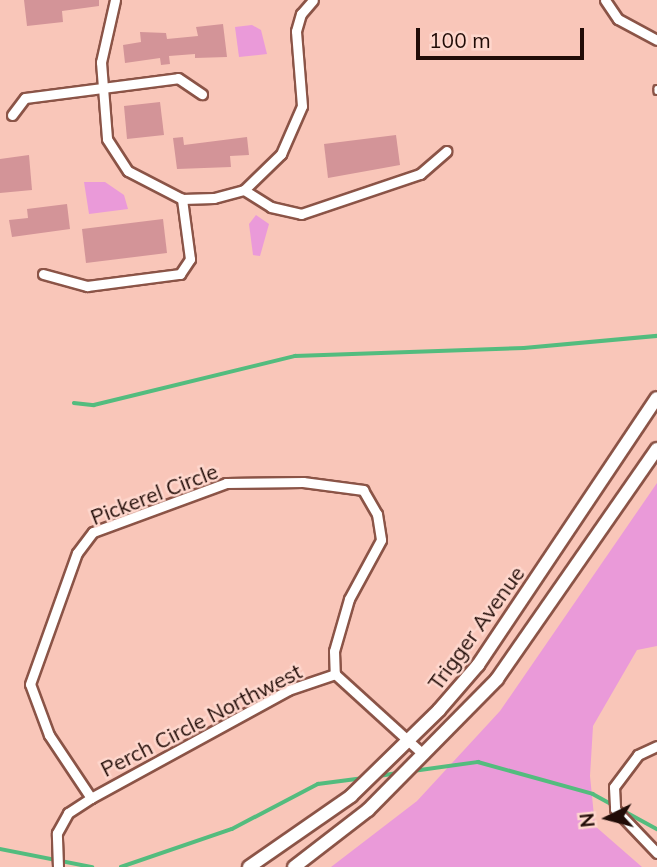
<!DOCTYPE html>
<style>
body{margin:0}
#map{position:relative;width:657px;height:867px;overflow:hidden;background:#f9c6b9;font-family:Mulish,sans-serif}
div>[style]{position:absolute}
.green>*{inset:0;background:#ea9ad9}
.stream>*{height:3.5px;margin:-1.75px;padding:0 1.75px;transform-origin:1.75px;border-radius:1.75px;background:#53bc7e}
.building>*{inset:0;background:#d39498}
.roads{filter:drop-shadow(2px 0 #8b5447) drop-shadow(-2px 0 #8b5447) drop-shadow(0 2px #8b5447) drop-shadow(0 -2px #8b5447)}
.lane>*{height:4.5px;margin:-2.25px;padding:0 2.25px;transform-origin:2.25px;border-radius:2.25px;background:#fff}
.street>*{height:9px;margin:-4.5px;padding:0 4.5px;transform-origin:4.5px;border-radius:4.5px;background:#fff}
.secondary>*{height:12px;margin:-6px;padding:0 6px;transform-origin:6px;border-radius:6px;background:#fff}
span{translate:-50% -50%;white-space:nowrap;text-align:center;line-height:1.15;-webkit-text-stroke:5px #fed7cd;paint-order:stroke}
.street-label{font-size:21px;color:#210c07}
.north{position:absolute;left:573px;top:783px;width:70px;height:70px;-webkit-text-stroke:5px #fed7cd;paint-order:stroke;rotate:264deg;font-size:19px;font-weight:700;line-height:28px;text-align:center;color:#210c07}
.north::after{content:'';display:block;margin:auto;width:24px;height:32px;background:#210c07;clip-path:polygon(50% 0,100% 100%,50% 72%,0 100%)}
.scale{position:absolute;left:416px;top:28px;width:168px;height:32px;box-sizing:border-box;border:4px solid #210c07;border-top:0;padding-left:9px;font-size:21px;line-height:24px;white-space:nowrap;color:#210c07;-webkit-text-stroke:5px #fed7cd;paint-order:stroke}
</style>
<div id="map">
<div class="green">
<i style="clip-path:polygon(252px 25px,261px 30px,267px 54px,239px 57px,235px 27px)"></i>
<i style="clip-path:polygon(84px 182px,105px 182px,124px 195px,128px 209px,89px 214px)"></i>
<i style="clip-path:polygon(256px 215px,269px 224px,260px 256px,253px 255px,249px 224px)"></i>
<i style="clip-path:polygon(657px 483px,657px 646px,637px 650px,593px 726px,590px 776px,595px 826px,642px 867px,331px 867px,417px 801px,500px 711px)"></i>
</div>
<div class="stream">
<i style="left:74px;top:403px;width:20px;rotate:6deg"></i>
<i style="left:94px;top:405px;width:207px;rotate:-13.7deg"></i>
<i style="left:295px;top:356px;width:229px;rotate:-2deg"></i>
<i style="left:524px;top:348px;width:134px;rotate:-5.2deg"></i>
<i style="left:413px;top:771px;width:66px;rotate:-7.9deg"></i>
<i style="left:478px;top:762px;width:119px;rotate:15.5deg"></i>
<i style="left:593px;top:794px;width:73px;rotate:28.7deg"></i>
<i style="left:379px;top:776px;width:20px;rotate:-9deg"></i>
<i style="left:0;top:849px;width:94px;rotate:11.1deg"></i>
<i style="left:121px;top:867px;width:117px;rotate:-18.9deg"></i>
<i style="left:232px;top:829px;width:97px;rotate:-27.6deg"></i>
<i style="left:318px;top:784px;width:46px;rotate:-7.4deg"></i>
</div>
<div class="building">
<i style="clip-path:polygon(24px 0,99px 0,99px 6px,62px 11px,63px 22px,27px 26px)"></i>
<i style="clip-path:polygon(223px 24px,227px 57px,195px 58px,195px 54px,169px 56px,170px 64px,161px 65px,160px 58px,125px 63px,123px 45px,141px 42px,140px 32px,166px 33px,167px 39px,198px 36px,196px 27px)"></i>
<i style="clip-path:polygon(160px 102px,164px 135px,127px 139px,124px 106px)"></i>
<i style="clip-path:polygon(396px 135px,400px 165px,328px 178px,324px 144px)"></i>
<i style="clip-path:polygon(183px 137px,184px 145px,247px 137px,249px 155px,230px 156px,231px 167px,177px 169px,173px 138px)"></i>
<i style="clip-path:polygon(29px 155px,32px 190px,0 193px,0 159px)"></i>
<i style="clip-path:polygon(67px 204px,70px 229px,12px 237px,9px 220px,28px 218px,27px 209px)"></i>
<i style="clip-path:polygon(163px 219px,167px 253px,86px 263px,82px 229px)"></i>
</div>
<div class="roads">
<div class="lane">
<i style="left:657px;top:88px;width:3px;rotate:90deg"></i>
</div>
<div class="street">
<i style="left:115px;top:0;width:64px;rotate:102.7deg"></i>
<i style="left:101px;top:62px;width:77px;rotate:85.5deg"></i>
<i style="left:107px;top:139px;width:38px;rotate:57deg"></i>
<i style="left:128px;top:171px;width:61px;rotate:27.4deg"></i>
<i style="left:182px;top:199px;width:32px;rotate:-2deg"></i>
<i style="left:214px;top:198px;width:31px;rotate:-15deg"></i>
<i style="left:244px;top:190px;width:52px;rotate:-44.2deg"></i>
<i style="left:281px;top:154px;width:52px;rotate:-66.4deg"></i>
<i style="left:302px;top:106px;width:75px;rotate:-94.6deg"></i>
<i style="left:296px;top:31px;width:18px;rotate:-74deg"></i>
<i style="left:301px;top:14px;width:18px;rotate:-49deg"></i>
<i style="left:605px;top:0;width:23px;rotate:56deg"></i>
<i style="left:618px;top:19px;width:44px;rotate:28.3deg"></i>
<i style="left:12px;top:115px;width:21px;rotate:-53deg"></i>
<i style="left:25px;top:98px;width:154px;rotate:-7.4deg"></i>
<i style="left:178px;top:78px;width:29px;rotate:34deg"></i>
<i style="left:244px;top:190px;width:32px;rotate:32deg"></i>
<i style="left:271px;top:207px;width:31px;rotate:13deg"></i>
<i style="left:301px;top:214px;width:126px;rotate:-18.6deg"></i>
<i style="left:420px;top:174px;width:35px;rotate:-41deg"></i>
<i style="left:43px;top:274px;width:46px;rotate:15.3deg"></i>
<i style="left:87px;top:286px;width:94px;rotate:-7.4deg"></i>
<i style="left:180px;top:274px;width:18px;rotate:-56deg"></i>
<i style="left:190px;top:259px;width:61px;rotate:-97.6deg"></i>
<i style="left:335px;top:674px;width:119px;rotate:42.3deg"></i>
<i style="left:657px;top:746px;width:21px;rotate:155deg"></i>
<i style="left:638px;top:755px;width:40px;rotate:127deg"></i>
<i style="left:614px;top:787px;width:22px;rotate:87deg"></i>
<i style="left:615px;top:809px;width:61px;rotate:46.3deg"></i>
<i style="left:91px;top:798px;width:76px;rotate:-123.7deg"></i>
<i style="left:49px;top:735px;width:54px;rotate:-110.4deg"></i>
<i style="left:30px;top:684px;width:139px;rotate:-70.3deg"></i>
<i style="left:77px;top:553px;width:26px;rotate:-53deg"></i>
<i style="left:93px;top:532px;width:142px;rotate:-20.2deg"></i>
<i style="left:226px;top:483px;width:77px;rotate:-0.7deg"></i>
<i style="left:303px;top:482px;width:61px;rotate:7.6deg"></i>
<i style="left:363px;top:490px;width:28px;rotate:60deg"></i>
<i style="left:377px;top:514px;width:26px;rotate:81deg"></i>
<i style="left:381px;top:540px;width:67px;rotate:118.5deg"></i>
<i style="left:349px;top:599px;width:54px;rotate:106.1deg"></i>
<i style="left:334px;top:651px;width:23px;rotate:88deg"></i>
<i style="left:58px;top:867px;width:34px;rotate:-92deg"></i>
<i style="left:57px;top:833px;width:23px;rotate:-61deg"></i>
<i style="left:68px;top:813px;width:27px;rotate:-33deg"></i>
<i style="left:91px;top:798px;width:225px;rotate:-28.7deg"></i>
<i style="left:288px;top:690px;width:50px;rotate:-18.8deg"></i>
</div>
<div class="secondary">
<i style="left:249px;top:867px;width:124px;rotate:-34.8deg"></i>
<i style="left:351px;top:796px;width:123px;rotate:-44.3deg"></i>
<i style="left:439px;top:710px;width:60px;rotate:-49.1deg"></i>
<i style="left:478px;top:665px;width:321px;rotate:-56.2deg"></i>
<i style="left:294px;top:867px;width:93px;rotate:-37.6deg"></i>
<i style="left:368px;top:810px;width:184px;rotate:-45.4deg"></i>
<i style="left:497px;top:679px;width:280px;rotate:-55.2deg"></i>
</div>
</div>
<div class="street-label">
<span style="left:154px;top:494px;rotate:-21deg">Pickerel Circle</span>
<span style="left:476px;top:628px;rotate:-54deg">Trigger Avenue</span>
<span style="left:201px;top:720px;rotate:-27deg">Perch Circle Northwest</span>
</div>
<div class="north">N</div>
<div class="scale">100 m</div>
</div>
